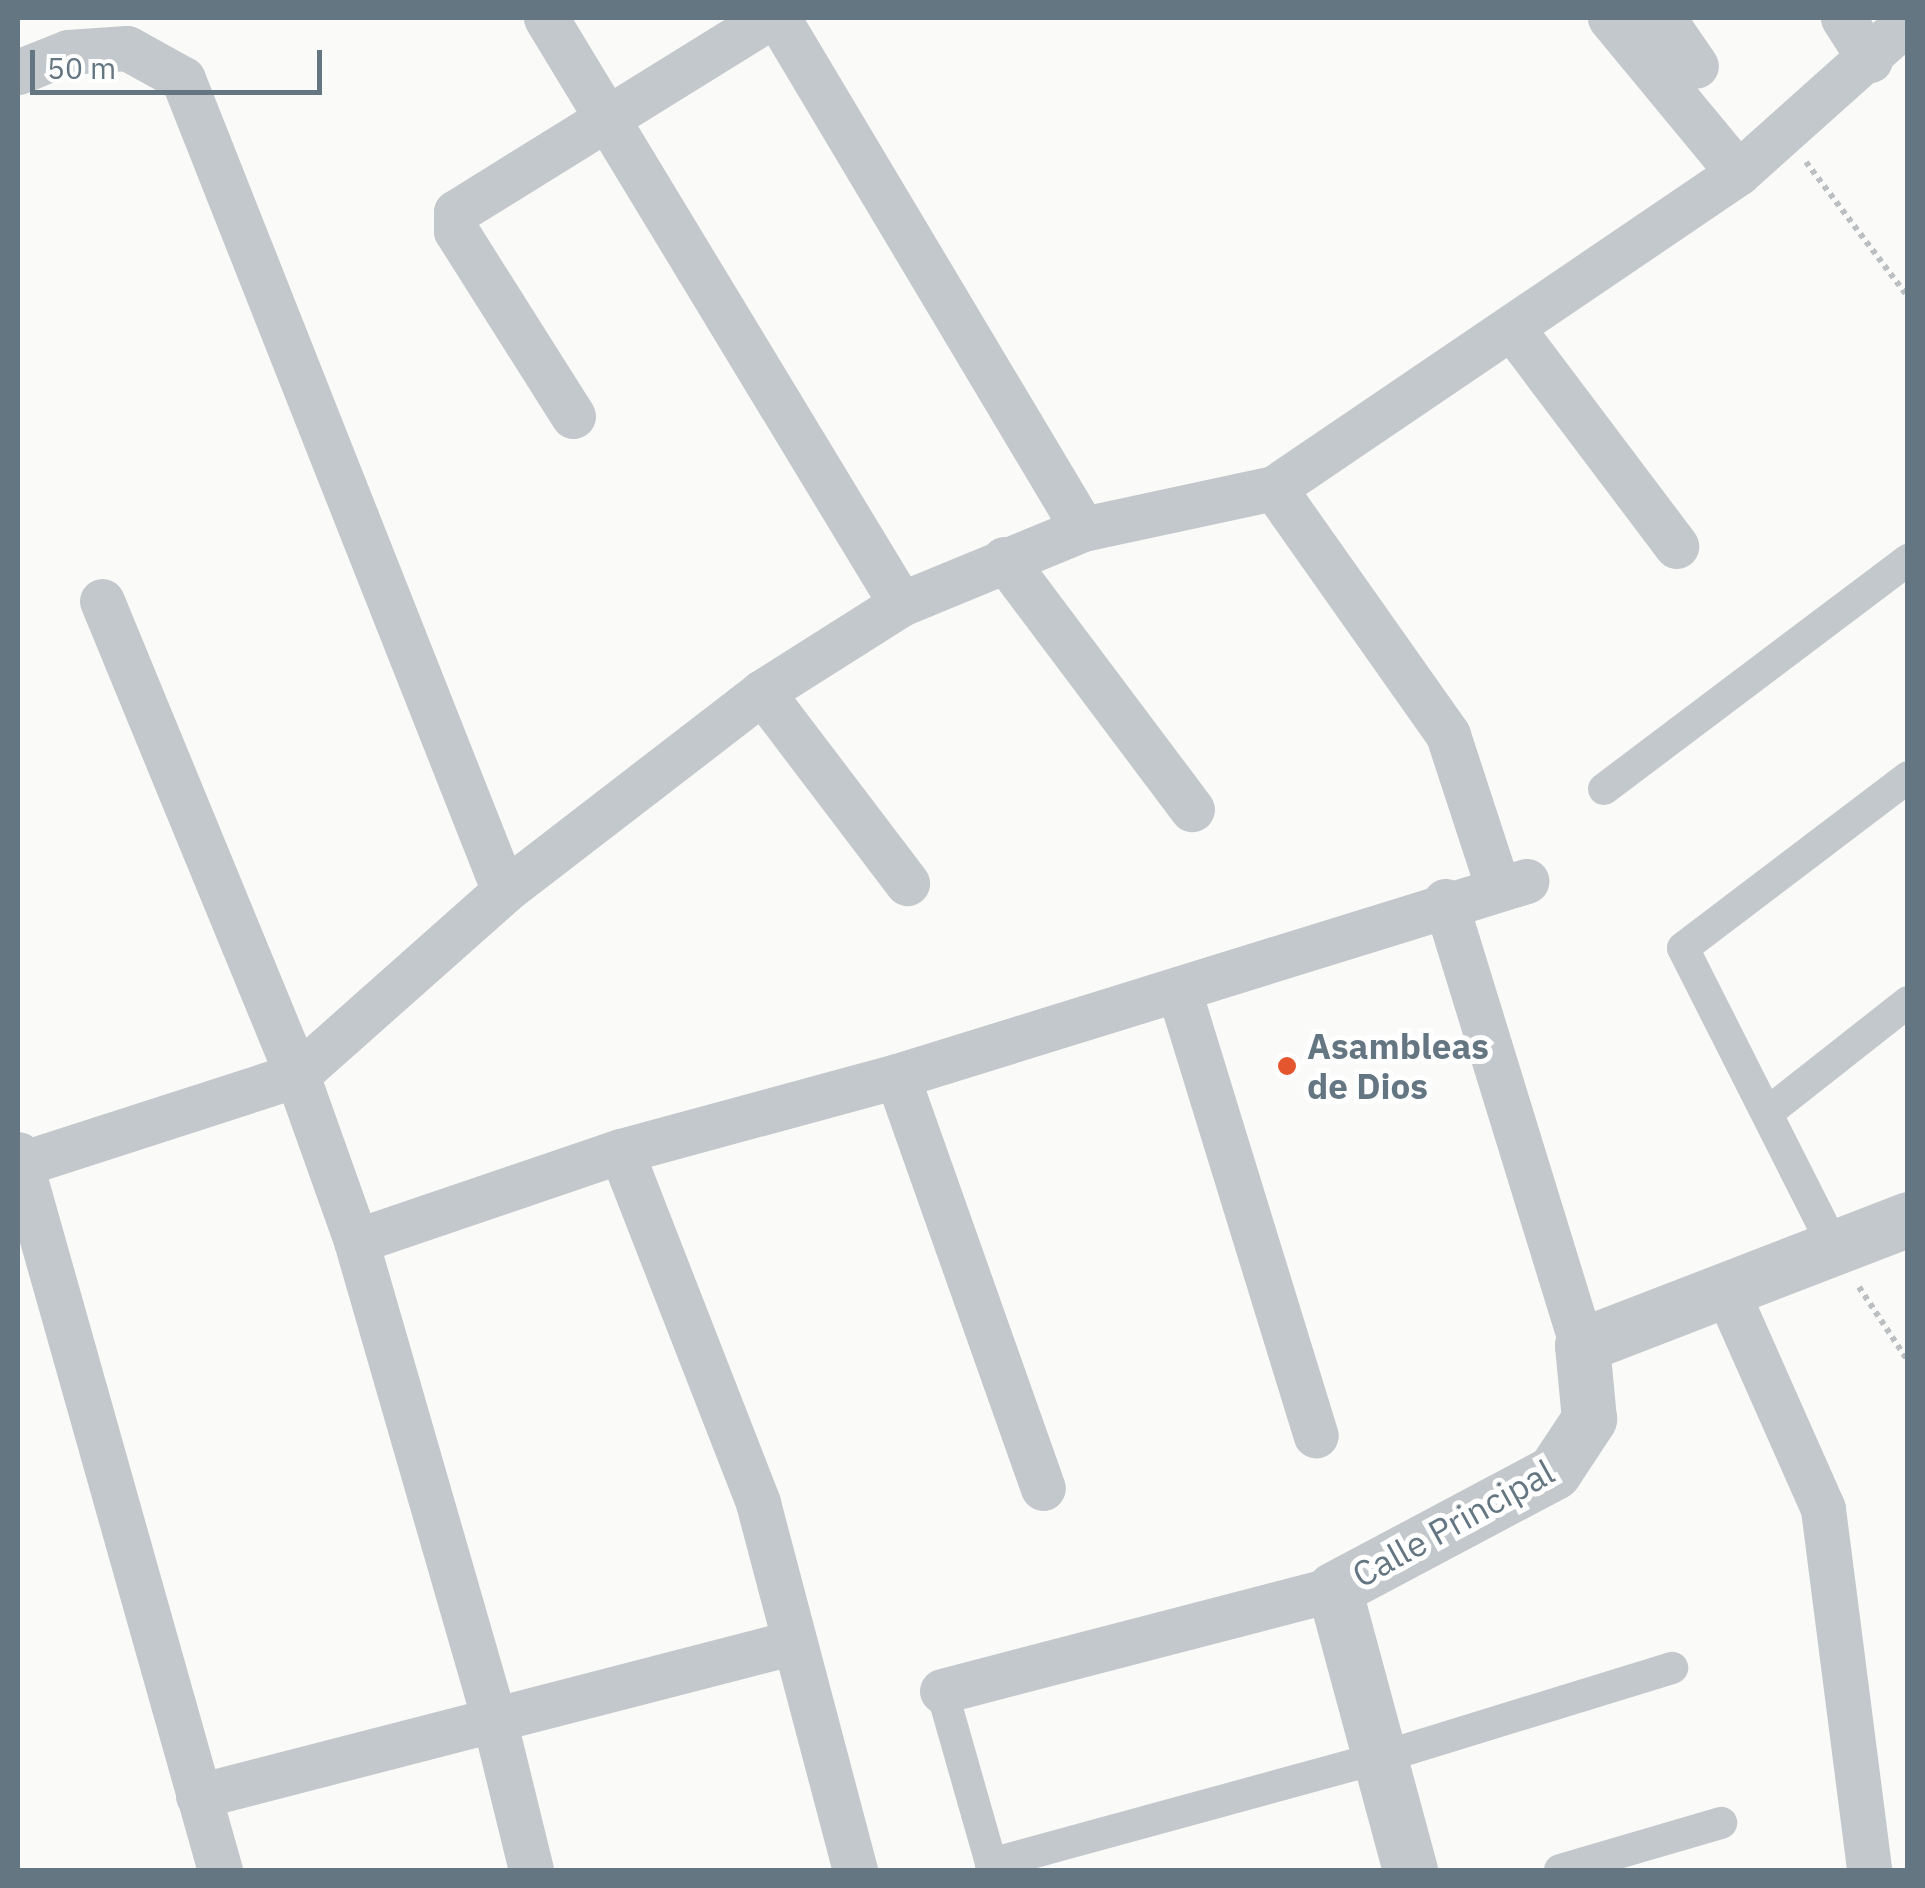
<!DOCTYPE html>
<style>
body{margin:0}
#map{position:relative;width:1925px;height:1888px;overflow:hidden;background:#fafaf8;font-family:"IBM Plex Sans",sans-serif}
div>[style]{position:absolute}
.path>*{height:6px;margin-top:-3px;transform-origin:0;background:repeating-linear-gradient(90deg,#bbbfc2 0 5px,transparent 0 10px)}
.pedestrian>*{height:32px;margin:-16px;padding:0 16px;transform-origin:16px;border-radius:16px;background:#c3c8cc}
.minor>*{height:45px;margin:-22.5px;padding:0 22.5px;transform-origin:22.5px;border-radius:22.5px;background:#c3c8cc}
.tertiary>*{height:55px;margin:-27.5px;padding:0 27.5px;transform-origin:27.5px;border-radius:27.5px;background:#c3c8cc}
.dots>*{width:28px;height:28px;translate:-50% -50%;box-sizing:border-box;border:5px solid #fff;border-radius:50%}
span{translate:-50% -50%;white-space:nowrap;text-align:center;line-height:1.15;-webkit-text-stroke:10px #fff;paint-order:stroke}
.poi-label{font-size:35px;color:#657683;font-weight:700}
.left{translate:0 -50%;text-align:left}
.street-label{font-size:35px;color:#657683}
.frame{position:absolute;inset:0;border:20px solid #657683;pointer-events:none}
.scale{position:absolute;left:30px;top:50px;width:292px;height:45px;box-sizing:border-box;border:5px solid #657683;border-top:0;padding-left:12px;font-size:30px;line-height:35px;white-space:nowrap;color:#657683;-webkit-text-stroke:8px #fff;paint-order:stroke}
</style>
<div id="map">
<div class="path">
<i style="left:1806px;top:162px;width:169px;rotate:52.9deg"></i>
<i style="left:1859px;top:1287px;width:89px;rotate:56.5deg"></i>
</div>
<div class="pedestrian">
<i style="left:1604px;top:789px;width:381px;rotate:-37deg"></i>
<i style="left:1767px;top:1113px;width:179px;rotate:-38.2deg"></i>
<i style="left:1835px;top:1249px;width:337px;rotate:-116.8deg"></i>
<i style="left:1683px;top:948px;width:283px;rotate:-37.2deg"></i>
<i style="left:942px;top:1691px;width:186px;rotate:74.1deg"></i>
<i style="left:991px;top:1864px;width:399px;rotate:-15.3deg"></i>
<i style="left:1376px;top:1759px;width:310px;rotate:-17.1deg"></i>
<i style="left:1560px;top:1870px;width:168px;rotate:-16.3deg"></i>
</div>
<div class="minor">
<i style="left:546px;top:18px;width:685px;rotate:58.79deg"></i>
<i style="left:778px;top:18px;width:595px;rotate:59.17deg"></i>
<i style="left:1610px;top:18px;width:201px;rotate:50.4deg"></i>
<i style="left:1663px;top:18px;width:58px;rotate:55.5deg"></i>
<i style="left:1843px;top:18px;width:50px;rotate:57.3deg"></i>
<i style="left:18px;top:72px;width:54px;rotate:-21.8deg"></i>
<i style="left:68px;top:52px;width:59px;rotate:-3.9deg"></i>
<i style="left:127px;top:48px;width:64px;rotate:29deg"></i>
<i style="left:183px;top:79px;width:873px;rotate:68.43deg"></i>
<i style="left:1512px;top:328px;width:273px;rotate:53deg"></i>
<i style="left:573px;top:416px;width:219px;rotate:-122.3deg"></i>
<i style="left:456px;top:231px;width:19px;rotate:-90deg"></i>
<i style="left:456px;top:212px;width:368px;rotate:-31.8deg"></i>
<i style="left:1274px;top:488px;width:302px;rotate:54.8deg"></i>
<i style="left:1448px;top:735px;width:161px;rotate:71.9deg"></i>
<i style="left:1004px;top:559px;width:313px;rotate:53.1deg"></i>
<i style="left:102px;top:601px;width:513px;rotate:67.64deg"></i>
<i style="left:297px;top:1075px;width:176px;rotate:70.4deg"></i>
<i style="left:356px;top:1241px;width:498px;rotate:73.9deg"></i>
<i style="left:494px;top:1719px;width:155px;rotate:76.2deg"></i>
<i style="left:762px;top:692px;width:240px;rotate:52.8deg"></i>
<i style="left:1445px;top:901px;width:465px;rotate:72.9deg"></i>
<i style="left:1179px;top:991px;width:465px;rotate:72.9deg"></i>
<i style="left:897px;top:1076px;width:437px;rotate:70.5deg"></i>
<i style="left:621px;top:1151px;width:378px;rotate:68.7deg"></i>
<i style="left:758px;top:1503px;width:380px;rotate:75.2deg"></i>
<i style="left:18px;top:1154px;width:744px;rotate:74.25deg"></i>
<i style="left:18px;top:1165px;width:293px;rotate:-17.9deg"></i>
<i style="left:297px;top:1075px;width:277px;rotate:-41.6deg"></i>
<i style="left:504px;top:891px;width:326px;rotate:-37.6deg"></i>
<i style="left:762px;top:692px;width:165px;rotate:-32.3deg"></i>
<i style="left:901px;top:604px;width:197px;rotate:-22.4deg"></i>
<i style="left:1083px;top:529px;width:195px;rotate:-12.1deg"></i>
<i style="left:1274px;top:488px;width:561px;rotate:-34.17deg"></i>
<i style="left:1738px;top:173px;width:228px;rotate:-41.8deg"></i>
<i style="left:356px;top:1241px;width:280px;rotate:-18.8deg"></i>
<i style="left:621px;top:1151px;width:286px;rotate:-15.2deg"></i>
<i style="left:897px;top:1076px;width:659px;rotate:-17.22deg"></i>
<i style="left:1727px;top:1292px;width:237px;rotate:66.1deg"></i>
<i style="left:1823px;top:1509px;width:364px;rotate:82.7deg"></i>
<i style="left:942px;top:1691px;width:405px;rotate:-14.6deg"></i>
<i style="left:198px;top:1796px;width:612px;rotate:-14.47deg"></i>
</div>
<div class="tertiary">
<i style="left:1410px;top:1870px;width:291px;rotate:-105.1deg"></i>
<i style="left:1334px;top:1589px;width:249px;rotate:-28deg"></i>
<i style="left:1554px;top:1472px;width:64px;rotate:-56.6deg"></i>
<i style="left:1589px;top:1419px;width:74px;rotate:-95.4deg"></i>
<i style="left:1582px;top:1345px;width:350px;rotate:-21.1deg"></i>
</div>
<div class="dots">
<i style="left:1287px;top:1066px;background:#e4572e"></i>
</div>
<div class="poi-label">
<span class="left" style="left:1307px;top:1066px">Asambleas<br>de Dios</span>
</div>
<div class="street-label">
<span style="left:1453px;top:1523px;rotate:-29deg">Calle Principal</span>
</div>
<div class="frame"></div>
<div class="scale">50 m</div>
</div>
